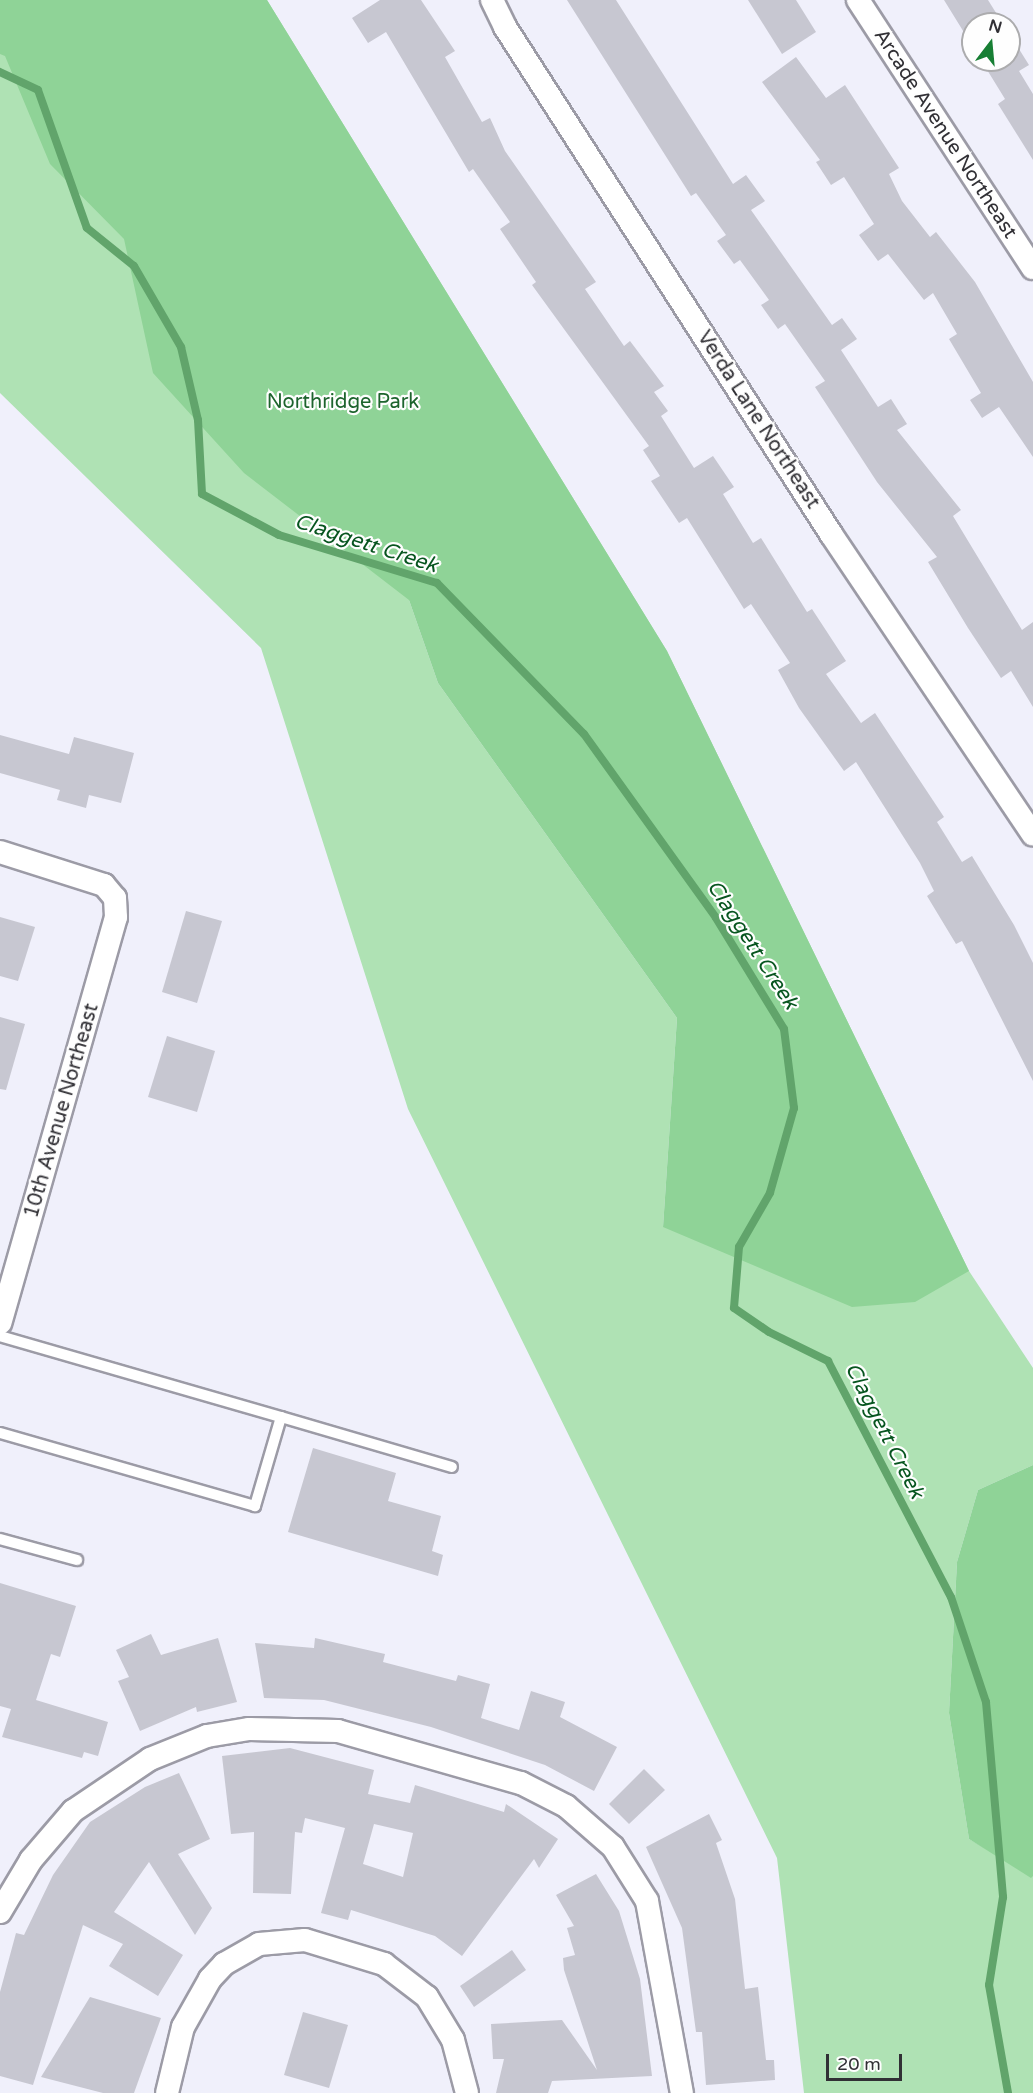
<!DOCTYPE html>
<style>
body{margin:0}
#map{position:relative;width:1033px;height:2093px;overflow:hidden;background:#f0f0fb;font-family:"Varela Round",sans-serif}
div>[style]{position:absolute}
.green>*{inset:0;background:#afe2b4}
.forest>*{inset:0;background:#8fd397}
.stream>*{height:8px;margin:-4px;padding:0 4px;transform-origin:4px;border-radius:4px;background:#61a46b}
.building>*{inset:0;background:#c7c7d1}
.roads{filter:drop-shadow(2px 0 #9c9ba6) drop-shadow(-2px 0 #9c9ba6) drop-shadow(0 2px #9c9ba6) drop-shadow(0 -2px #9c9ba6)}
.service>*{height:10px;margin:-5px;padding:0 5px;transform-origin:5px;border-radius:5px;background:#fff}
.minor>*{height:22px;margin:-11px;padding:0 11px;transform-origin:11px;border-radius:11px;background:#fff}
span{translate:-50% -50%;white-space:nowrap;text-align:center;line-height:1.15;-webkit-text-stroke:4.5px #fefefe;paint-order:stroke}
.street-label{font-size:20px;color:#313035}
.park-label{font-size:20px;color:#1d642d}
.water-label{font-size:21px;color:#07551f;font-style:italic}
.north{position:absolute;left:961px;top:12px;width:60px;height:60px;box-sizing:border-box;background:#fefefe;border:2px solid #acacae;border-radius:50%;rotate:16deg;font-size:16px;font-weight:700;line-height:24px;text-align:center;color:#313035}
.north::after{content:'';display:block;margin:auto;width:21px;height:27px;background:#177f34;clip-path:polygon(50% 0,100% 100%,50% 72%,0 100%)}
.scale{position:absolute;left:826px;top:2054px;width:76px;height:27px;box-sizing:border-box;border:3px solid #313035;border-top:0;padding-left:8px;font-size:18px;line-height:21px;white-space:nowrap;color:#313035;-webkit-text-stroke:4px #fefefe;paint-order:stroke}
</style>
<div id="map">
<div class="green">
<i style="clip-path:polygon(evenodd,0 0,267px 0,667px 651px,969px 1271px,1033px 1368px,1033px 1465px,978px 1490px,957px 1562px,949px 1713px,969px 1839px,1033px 1876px,1033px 2093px,804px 2093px,777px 1858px,408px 1109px,261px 648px,0 393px,0 0,409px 600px,584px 734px,770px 1193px,663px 1227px,677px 1018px,438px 683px,409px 600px)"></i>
</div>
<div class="forest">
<i style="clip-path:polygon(0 0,267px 0,667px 651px,969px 1271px,915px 1302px,852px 1307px,663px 1227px,677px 1018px,438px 683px,409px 600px,244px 473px,153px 373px,124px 239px,50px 164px,5px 56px,0 54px)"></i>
<i style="clip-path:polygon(1033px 1465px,1033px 1876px,1031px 1878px,969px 1839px,949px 1713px,957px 1562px,978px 1490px)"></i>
</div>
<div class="stream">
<i style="left:0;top:72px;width:42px;rotate:25.3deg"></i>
<i style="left:38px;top:90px;width:146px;rotate:70.5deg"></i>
<i style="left:87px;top:228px;width:60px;rotate:39deg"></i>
<i style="left:134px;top:266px;width:94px;rotate:59.9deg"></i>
<i style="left:181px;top:347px;width:75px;rotate:76.9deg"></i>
<i style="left:198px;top:420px;width:74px;rotate:86.9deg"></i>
<i style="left:202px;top:494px;width:87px;rotate:28deg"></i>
<i style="left:279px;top:535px;width:165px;rotate:16.9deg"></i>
<i style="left:437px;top:583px;width:211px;rotate:45.8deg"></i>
<i style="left:584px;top:734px;width:226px;rotate:54.3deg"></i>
<i style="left:716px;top:918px;width:130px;rotate:58.5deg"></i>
<i style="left:784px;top:1029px;width:80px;rotate:82.8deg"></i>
<i style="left:794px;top:1108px;width:88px;rotate:105.8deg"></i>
<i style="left:770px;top:1193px;width:62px;rotate:119.9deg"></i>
<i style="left:739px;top:1247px;width:61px;rotate:94.7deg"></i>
<i style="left:734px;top:1308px;width:42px;rotate:34.4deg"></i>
<i style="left:769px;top:1332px;width:66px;rotate:26.2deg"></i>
<i style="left:828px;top:1361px;width:266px;rotate:62.5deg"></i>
<i style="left:951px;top:1597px;width:111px;rotate:71.6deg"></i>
<i style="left:986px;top:1702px;width:196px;rotate:85deg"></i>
<i style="left:1003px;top:1897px;width:89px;rotate:99deg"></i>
<i style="left:989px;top:1985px;width:110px;rotate:80deg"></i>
</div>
<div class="building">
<i style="clip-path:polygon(380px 0,421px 0,455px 51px,445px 57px,482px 122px,490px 118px,505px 151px,596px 282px,585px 289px,624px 346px,630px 341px,664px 386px,654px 392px,668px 411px,661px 416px,694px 468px,713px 456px,734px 487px,723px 494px,753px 543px,761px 538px,807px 612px,812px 609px,846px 661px,826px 674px,861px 723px,875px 713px,944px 817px,937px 822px,962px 862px,972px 856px,1014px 925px,1033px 963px,1033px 1081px,962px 941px,956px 944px,927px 896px,934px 891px,920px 863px,856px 762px,844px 771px,799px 708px,778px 670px,790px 663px,751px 604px,744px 609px,687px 518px,679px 523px,651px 481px,660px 476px,643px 450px,649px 446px,532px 285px,536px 282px,500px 229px,510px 222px,473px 169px,469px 172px,386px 32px,368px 43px,352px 18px)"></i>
<i style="clip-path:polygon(567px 0,616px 0,733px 184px,746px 175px,765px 201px,751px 210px,832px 325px,842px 318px,857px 339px,841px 350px,878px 407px,891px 399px,907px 424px,897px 430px,961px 510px,953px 516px,1022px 630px,1033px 622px,1033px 707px,1011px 671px,1001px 678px,968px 628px,928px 562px,937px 557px,877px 482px,815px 387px,825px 381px,785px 324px,778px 329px,761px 305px,769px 300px,740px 260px,734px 264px,717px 241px,726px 235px,696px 193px,691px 196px)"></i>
<i style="clip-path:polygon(748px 0,796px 0,816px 32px,782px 54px)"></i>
<i style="clip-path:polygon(944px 0,988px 0,1003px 24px,973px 24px,973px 47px)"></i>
<i style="clip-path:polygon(1009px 33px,1029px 65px,1019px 71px,1033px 94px,1033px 160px,998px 104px,1005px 99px,981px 60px,1009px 60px)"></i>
<i style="clip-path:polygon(796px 57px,826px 98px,845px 85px,899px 168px,889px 174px,902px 201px,930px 237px,936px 232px,975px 282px,1033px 382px,1033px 457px,999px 407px,982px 418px,970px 400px,981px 393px,949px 339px,957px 334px,933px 293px,924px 300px,888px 254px,878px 261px,859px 235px,874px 224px,844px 177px,831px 185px,816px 162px,820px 160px,762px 82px)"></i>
<i style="clip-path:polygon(0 735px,69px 754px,74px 737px,134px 753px,121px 803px,89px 795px,86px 808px,57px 800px,60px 790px,0 773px)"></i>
<i style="clip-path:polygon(186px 911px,222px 921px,197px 1003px,162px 992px)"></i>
<i style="clip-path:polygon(0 917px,35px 927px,18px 981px,0 976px)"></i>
<i style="clip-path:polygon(0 1017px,25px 1024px,6px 1090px,0 1089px)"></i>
<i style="clip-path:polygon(167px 1036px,215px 1051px,197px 1112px,148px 1097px)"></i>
<i style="clip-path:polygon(313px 1448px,396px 1473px,388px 1501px,441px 1516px,432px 1551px,443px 1555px,438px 1576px,288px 1532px)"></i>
<i style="clip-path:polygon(0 1583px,76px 1606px,60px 1657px,51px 1654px,36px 1700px,108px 1722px,98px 1756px,84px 1752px,82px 1758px,2px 1737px,11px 1709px,0 1706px)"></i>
<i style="clip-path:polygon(151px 1634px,161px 1655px,218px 1638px,237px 1702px,197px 1712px,196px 1707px,140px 1731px,118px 1681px,129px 1677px,116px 1650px)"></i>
<i style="clip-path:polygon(315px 1638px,385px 1654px,383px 1662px,456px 1681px,458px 1675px,490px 1684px,481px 1718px,519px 1730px,531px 1691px,565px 1702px,560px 1717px,617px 1747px,594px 1791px,545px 1765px,431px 1727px,324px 1700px,264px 1698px,255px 1643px,314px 1648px)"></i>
<i style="clip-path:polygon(evenodd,290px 1748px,374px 1770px,368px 1794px,410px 1803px,415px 1785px,504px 1812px,506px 1804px,558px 1839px,539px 1868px,534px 1859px,462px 1956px,435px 1936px,351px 1910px,348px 1920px,321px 1913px,345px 1828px,305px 1818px,302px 1833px,295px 1832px,291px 1894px,253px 1893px,254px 1832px,231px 1834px,222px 1756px,290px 1748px,374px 1824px,413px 1833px,403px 1877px,363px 1864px,374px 1824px)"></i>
<i style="clip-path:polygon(644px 1769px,665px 1790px,629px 1824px,609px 1804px)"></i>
<i style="clip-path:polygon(179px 1773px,210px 1839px,178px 1854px,212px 1908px,195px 1935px,149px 1862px,114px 1912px,183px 1955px,158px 1996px,109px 1966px,123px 1944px,83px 1925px,33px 2085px,0 2076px,0 1992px,16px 1933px,24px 1935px,53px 1875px,90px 1822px,145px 1787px)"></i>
<i style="clip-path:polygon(709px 1814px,722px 1840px,716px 1843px,735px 1899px,745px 1989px,758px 1987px,766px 2060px,774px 2060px,775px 2080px,706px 2085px,702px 2032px,696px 2032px,682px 1928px,646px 1847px)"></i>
<i style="clip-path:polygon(596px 1874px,619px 1911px,640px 1979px,652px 2076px,552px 2081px,548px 2093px,496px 2093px,504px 2059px,493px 2059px,491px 2024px,562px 2020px,597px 2070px,564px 1970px,563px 1958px,575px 1955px,567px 1928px,574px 1926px,556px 1895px)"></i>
<i style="clip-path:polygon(512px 1950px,526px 1970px,474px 2007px,460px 1986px)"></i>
<i style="clip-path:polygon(90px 1997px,161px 2018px,134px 2093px,103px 2093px,41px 2077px)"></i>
<i style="clip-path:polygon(303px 2012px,348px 2025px,329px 2088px,284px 2075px)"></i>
</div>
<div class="roads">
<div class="service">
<i style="left:0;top:1336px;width:292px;rotate:16.1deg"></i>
<i style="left:281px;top:1417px;width:93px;rotate:106.3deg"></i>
<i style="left:255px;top:1506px;width:265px;rotate:-164deg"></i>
<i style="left:281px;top:1417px;width:178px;rotate:16.3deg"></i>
<i style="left:0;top:1539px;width:80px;rotate:15.3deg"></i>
</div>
<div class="minor">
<i style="left:492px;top:0;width:30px;rotate:64deg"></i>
<i style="left:505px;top:27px;width:603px;rotate:57.26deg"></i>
<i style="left:831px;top:534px;width:362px;rotate:56.1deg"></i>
<i style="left:858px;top:0;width:320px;rotate:56.9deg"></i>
<i style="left:0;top:852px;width:109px;rotate:17.6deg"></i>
<i style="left:104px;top:885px;width:17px;rotate:50deg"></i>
<i style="left:115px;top:898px;width:19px;rotate:87deg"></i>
<i style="left:116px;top:917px;width:422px;rotate:105.9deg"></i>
<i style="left:0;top:1912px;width:61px;rotate:-59.2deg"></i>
<i style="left:31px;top:1860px;width:65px;rotate:-49.4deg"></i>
<i style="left:73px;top:1811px;width:93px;rotate:-34deg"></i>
<i style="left:150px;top:1759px;width:61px;rotate:-22deg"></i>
<i style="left:207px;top:1736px;width:43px;rotate:-9.5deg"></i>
<i style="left:249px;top:1729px;width:89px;rotate:1.3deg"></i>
<i style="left:338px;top:1731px;width:190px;rotate:15.9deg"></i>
<i style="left:521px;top:1783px;width:51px;rotate:27.1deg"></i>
<i style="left:566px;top:1806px;width:62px;rotate:41.1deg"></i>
<i style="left:613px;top:1847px;width:64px;rotate:57.8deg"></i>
<i style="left:647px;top:1901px;width:195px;rotate:79.7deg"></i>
<i style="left:167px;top:2093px;width:68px;rotate:-76.4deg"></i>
<i style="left:183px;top:2027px;width:55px;rotate:-60.6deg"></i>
<i style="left:210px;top:1979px;width:21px;rotate:-47deg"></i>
<i style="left:224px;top:1964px;width:40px;rotate:-29.7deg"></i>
<i style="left:259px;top:1944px;width:46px;rotate:-5deg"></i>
<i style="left:305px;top:1940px;width:83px;rotate:16.9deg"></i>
<i style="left:384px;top:1964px;width:54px;rotate:37.5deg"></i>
<i style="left:427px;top:1997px;width:50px;rotate:58.8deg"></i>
<i style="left:453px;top:2040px;width:55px;rotate:75.2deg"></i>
</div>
</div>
<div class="street-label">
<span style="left:945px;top:134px;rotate:57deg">Arcade Avenue Northeast</span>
<span style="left:758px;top:420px;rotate:57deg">Verda Lane Northeast</span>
<span style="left:62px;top:1111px;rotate:-74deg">10th Avenue Northeast</span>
</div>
<div class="park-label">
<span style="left:343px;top:402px">Northridge Park</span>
</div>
<div class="water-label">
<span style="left:366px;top:544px;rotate:18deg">Claggett Creek</span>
<span style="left:752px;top:945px;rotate:57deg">Claggett Creek</span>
<span style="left:884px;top:1431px;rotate:63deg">Claggett Creek</span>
</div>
<div class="north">N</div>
<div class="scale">20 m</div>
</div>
